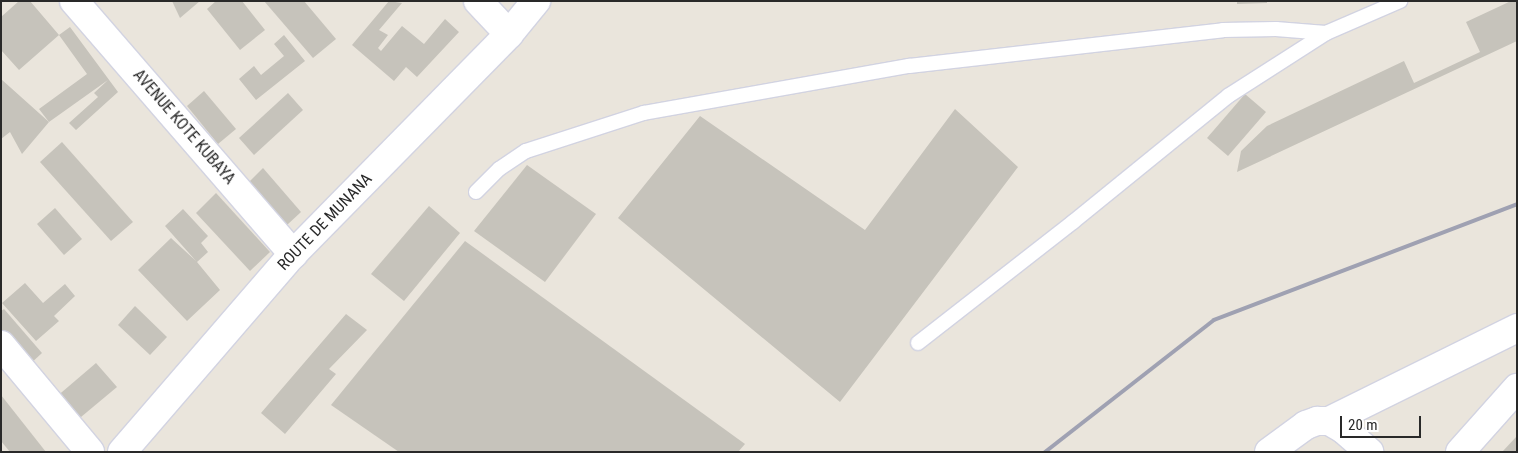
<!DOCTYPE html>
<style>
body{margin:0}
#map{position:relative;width:1518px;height:453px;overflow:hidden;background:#eae5dc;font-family:"Roboto Condensed",sans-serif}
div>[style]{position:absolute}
.building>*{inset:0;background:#c6c3bb}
.roads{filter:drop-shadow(1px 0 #d2d3e1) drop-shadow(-1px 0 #d2d3e1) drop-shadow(0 1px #d2d3e1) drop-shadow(0 -1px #d2d3e1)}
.service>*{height:14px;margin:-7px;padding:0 7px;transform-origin:7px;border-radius:7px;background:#fff}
.minor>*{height:28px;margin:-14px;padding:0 14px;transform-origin:14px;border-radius:14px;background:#fff}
.tertiary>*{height:28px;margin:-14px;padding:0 14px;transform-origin:14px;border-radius:14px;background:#fff}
.secondary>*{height:28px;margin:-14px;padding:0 14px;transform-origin:14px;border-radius:14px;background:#fff}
.rail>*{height:4px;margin:-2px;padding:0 2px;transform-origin:2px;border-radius:2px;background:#9fa1b2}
span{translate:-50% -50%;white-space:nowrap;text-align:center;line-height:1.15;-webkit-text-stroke:5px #fff;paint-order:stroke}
.street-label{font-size:16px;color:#292929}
.frame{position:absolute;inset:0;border:2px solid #292929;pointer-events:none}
.scale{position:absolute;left:1340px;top:416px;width:81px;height:22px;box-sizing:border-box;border:2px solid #292929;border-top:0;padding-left:6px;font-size:15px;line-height:18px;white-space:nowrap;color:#292929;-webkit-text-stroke:4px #fff;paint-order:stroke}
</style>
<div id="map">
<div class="building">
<i style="clip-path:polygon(19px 1px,30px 1px,59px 35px,70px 27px,118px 92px,76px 130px,69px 123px,98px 97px,94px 93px,108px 80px,49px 122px,39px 109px,87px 74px,59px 35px,19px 70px,1px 50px,1px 17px)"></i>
<i style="clip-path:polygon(172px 1px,200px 1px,180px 18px)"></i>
<i style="clip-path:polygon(216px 1px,242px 1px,265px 30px,240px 50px,207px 9px)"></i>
<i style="clip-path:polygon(264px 1px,304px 1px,336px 39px,313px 58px)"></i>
<i style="clip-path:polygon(389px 1px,402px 3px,379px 30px,388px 35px,378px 48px,381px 51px,402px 26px,424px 44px,445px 19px,459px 32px,417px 77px,406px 67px,394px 81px,352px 45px)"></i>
<i style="clip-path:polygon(1237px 1px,1267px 1px,1267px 3px,1237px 4px)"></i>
<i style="clip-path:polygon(1511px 1px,1517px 1px,1517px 41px,1237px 172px,1241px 151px,1267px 126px,1404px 61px,1414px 83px,1480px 52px,1466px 22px)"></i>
<i style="clip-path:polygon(284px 35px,305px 61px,256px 100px,239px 79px,254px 66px,261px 75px,284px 56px,274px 44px)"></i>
<i style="clip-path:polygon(1px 79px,49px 122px,22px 154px,10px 132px,1px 139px)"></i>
<i style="clip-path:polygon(204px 91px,236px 129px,218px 144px,187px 106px)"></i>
<i style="clip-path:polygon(288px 93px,303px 110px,254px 155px,239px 138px)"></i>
<i style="clip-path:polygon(1245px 94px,1266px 112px,1228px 156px,1207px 138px)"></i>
<i style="clip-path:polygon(955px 109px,1018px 167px,840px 402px,618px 218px,700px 116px,865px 230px)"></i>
<i style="clip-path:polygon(62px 142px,133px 222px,111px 241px,40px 162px)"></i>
<i style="clip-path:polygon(527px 165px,596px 214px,545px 282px,474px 231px)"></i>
<i style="clip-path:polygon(263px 168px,301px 212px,287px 225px,248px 183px)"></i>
<i style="clip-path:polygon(216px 193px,270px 252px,250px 271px,196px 213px)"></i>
<i style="clip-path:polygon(429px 206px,460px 233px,404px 301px,371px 274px)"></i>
<i style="clip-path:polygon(55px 208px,82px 239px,64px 255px,37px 224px)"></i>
<i style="clip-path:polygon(183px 209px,208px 236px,201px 243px,208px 252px,197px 262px,220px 290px,187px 321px,138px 270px,171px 238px,196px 261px,165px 226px)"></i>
<i style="clip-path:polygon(465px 241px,745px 444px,738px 452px,399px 452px,331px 405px)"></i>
<i style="clip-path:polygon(25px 283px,43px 303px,65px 284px,75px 296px,54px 316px,59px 321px,36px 341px,2px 303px)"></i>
<i style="clip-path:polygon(135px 306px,167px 337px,150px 355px,118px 325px)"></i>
<i style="clip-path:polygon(4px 309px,42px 353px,29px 365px,1px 335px,1px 311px)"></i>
<i style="clip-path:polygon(346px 314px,367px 330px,329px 369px,336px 374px,285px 434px,261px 413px)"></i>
<i style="clip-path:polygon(96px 363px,117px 387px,75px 422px,55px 398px)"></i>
<i style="clip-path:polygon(1px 395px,46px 452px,10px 452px,1px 441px)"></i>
<i style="clip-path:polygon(1517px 436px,1517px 452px,1502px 452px)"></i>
</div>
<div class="roads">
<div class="service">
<i style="left:476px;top:192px;width:33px;rotate:-45deg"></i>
<i style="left:499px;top:169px;width:32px;rotate:-34deg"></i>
<i style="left:526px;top:151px;width:124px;rotate:-17.9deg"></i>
<i style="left:644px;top:113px;width:269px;rotate:-10.1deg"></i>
<i style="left:909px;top:66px;width:316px;rotate:-6.5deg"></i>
<i style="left:1223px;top:30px;width:53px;rotate:-1.1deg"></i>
<i style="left:1276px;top:29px;width:50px;rotate:4.6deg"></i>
<i style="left:918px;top:343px;width:197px;rotate:-38deg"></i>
<i style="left:1073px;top:222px;width:200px;rotate:-39.1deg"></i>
<i style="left:1228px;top:96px;width:117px;rotate:-32.7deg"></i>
<i style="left:1326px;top:33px;width:81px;rotate:-23.4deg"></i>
</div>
<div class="minor">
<i style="left:74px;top:1px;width:335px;rotate:49.1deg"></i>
<i style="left:478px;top:1px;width:45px;rotate:46.8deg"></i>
<i style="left:1px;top:345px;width:139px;rotate:50.2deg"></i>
<i style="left:1329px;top:421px;width:210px;rotate:-26.3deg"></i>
<i style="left:1460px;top:452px;width:86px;rotate:-48.3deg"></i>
</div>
<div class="tertiary">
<i style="left:1269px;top:452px;width:46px;rotate:-36.1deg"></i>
<i style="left:1306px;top:425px;width:12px;rotate:-20deg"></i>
<i style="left:1317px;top:421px;width:12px"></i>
<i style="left:1329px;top:421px;width:16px;rotate:30deg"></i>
<i style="left:1343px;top:429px;width:35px;rotate:41deg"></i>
</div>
<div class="secondary">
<i style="left:122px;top:452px;width:262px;rotate:-49.2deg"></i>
<i style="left:293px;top:254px;width:308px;rotate:-45.5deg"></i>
<i style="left:509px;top:34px;width:43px;rotate:-50.7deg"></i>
</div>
</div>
<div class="rail">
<i style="left:1045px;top:452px;width:214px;rotate:-38deg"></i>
<i style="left:1214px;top:320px;width:324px;rotate:-20.9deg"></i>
</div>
<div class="street-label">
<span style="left:184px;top:127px;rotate:49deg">AVENUE KOTE KUBAYA</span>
<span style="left:325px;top:222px;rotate:-46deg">ROUTE DE MUNANA</span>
</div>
<div class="frame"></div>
<div class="scale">20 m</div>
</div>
